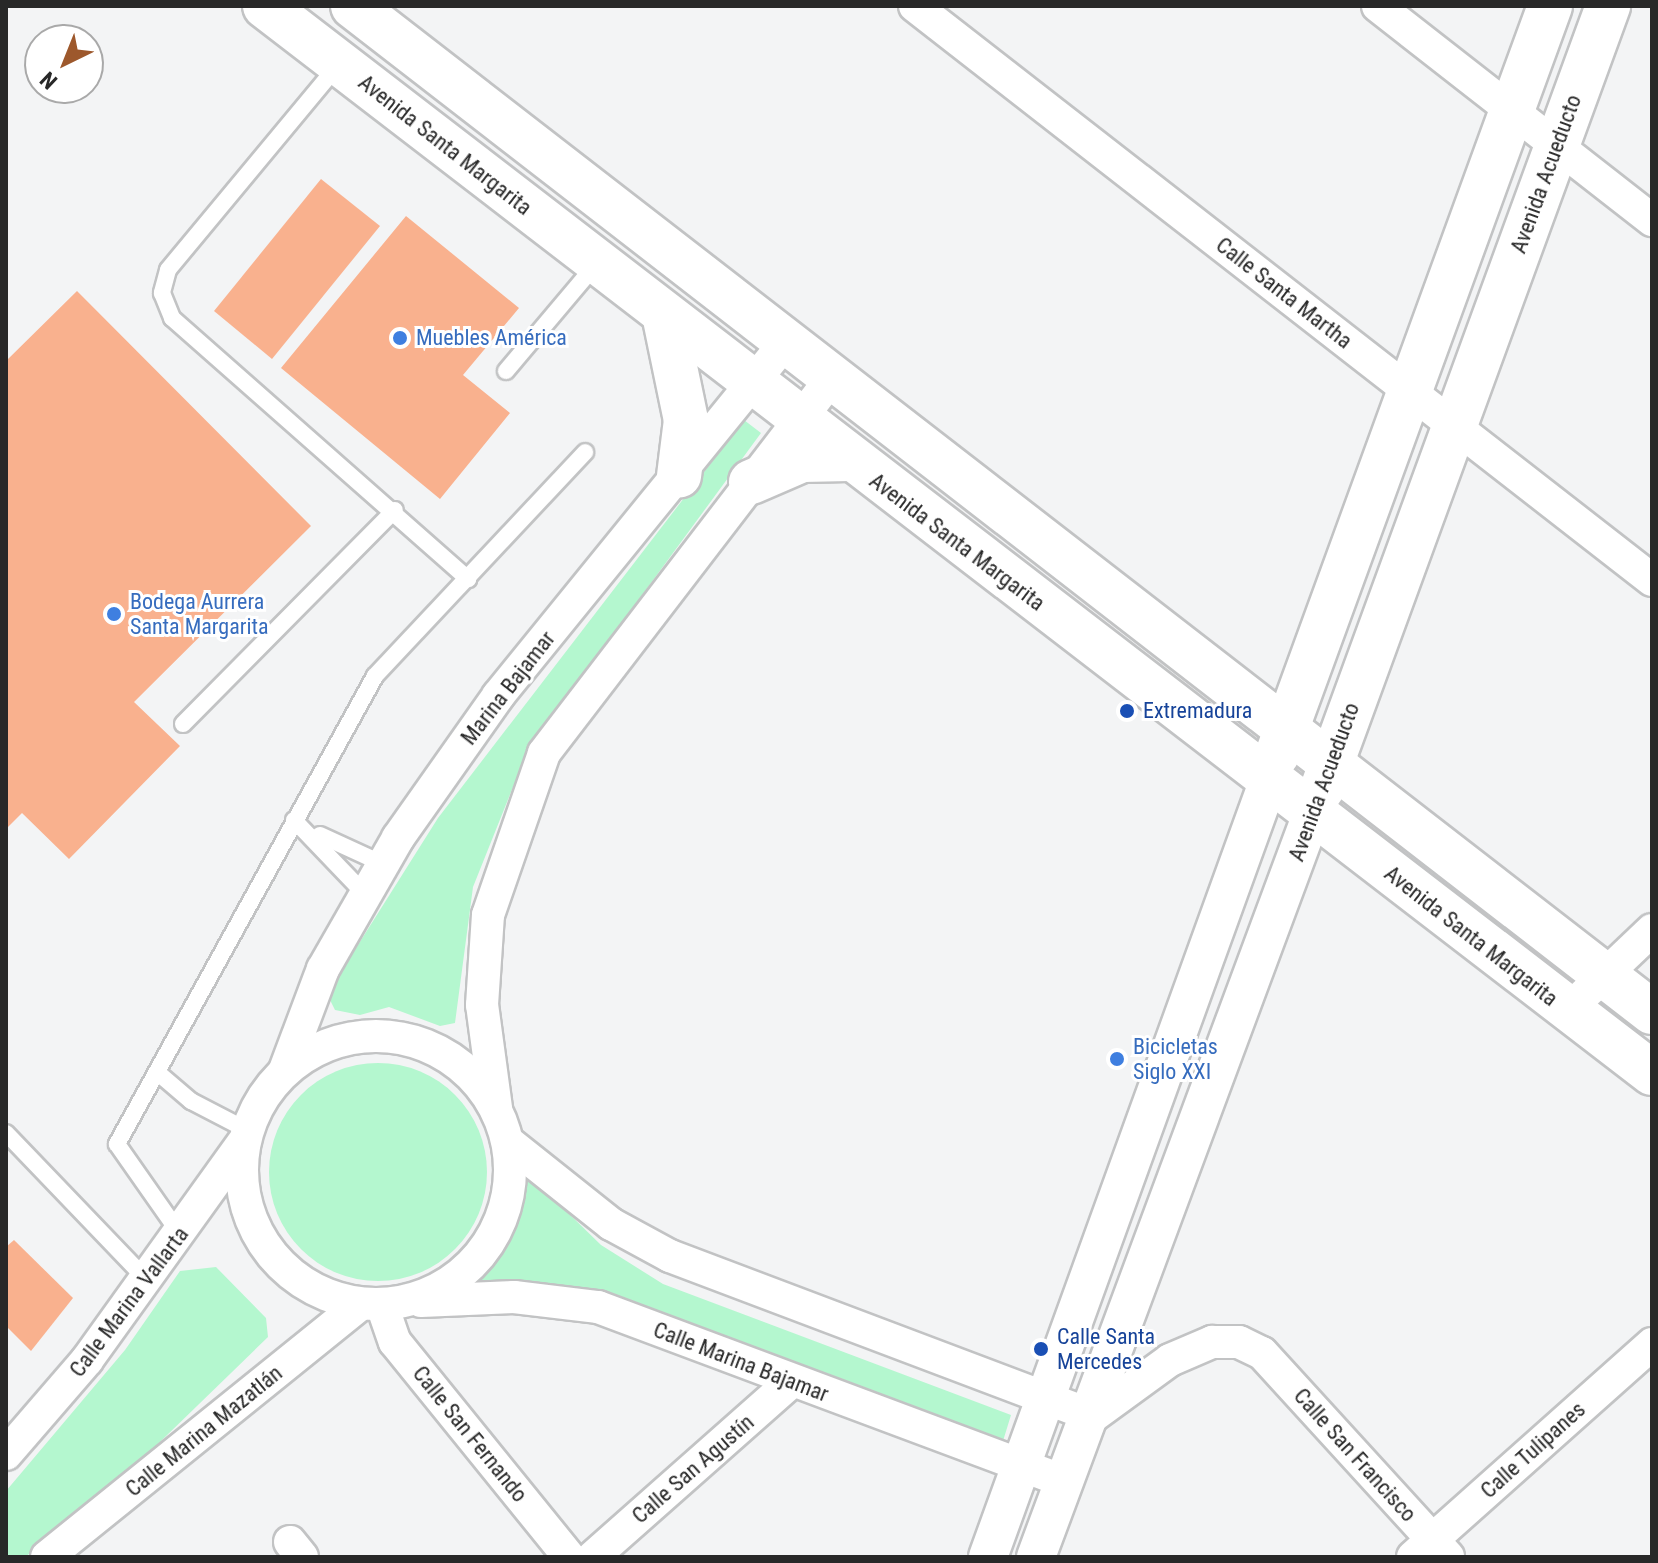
<!DOCTYPE html>
<meta charset="utf-8">
<style>
body{margin:0}
#map{position:relative;width:1658px;height:1563px;overflow:hidden;background:#f3f4f5;font-family:"Roboto Condensed",sans-serif}
div>[style]{position:absolute}
.green>*{inset:0;background:#b4f7cf}
.round{border-radius:50%}
.building>*{inset:0;background:#f9b18e}
.roads{filter:drop-shadow(2px 0 #c2c3c4) drop-shadow(-2px 0 #c2c3c4) drop-shadow(0 2px #c2c3c4) drop-shadow(0 -2px #c2c3c4)}
.service>*{height:16px;margin:-8px;padding:0 8px;transform-origin:8px;border-radius:8px;background:#fff}
.minor>*{height:32px;margin:-16px;padding:0 16px;transform-origin:16px;border-radius:16px;background:#fff}
.minor>.ring{margin:-16px;padding:0;box-sizing:content-box;background:none;border:32px solid #fff;border-radius:50%}
.tertiary>*{height:38px;margin:-19px;padding:0 19px;transform-origin:19px;border-radius:19px;background:#fff}
.secondary>*{height:44px;margin:-22px;padding:0 22px;transform-origin:22px;border-radius:22px;background:#fff}
.dots>*{width:22px;height:22px;translate:-50% -50%;box-sizing:border-box;border:4px solid #fff;border-radius:50%}
span{translate:-50% -50%;white-space:nowrap;text-align:center;line-height:1.15;-webkit-text-stroke:6px #fff;paint-order:stroke}
.street-label{font-size:22px;color:#282828}
.shop-label{font-size:22px;color:#366cbe}
.left{translate:0 -50%;text-align:left}
.transit-label{font-size:22px;color:#164399}
.frame{position:absolute;inset:0;border:8px solid #282828;pointer-events:none}
.north{position:absolute;left:24px;top:24px;width:80px;height:80px;box-sizing:border-box;background:#fff;border:2px solid #a9a9a9;border-radius:50%;rotate:223deg;font-size:22px;font-weight:700;line-height:32px;text-align:center;color:#282828}
.north::after{content:'';display:block;margin:auto;width:28px;height:36px;background:#9d582c;clip-path:polygon(50% 0,100% 100%,50% 72%,0 100%)}
</style>
<div id="map">
<div class="green">
<i style="clip-path:polygon(744px 420px,761px 433px,527px 752px,473px 887px,455px 1023px,440px 1026px,389px 1007px,360px 1015px,335px 1010px,327px 994px,438px 818px)"></i>
<i class="round" style="left:269px;top:1063px;width:218px;height:218px"></i>
<i style="clip-path:polygon(519px 1165px,601px 1245px,663px 1284px,1011px 1415px,1003px 1441px,609px 1298px,458px 1290px,496px 1250px,514px 1215px)"></i>
<i style="clip-path:polygon(216px 1267px,266px 1318px,268px 1337px,96px 1504px,25px 1557px,6px 1557px,6px 1491px,125px 1350px,180px 1271px)"></i>
</div>
<div class="building">
<i style="clip-path:polygon(321px 179px,380px 226px,272px 359px,214px 311px)"></i>
<i style="clip-path:polygon(406px 216px,519px 308px,463px 375px,510px 413px,440px 499px,281px 368px)"></i>
<i style="clip-path:polygon(77px 291px,311px 526px,134px 702px,180px 746px,69px 859px,22px 813px,6px 829px,6px 361px)"></i>
<i style="clip-path:polygon(14px 1240px,73px 1298px,31px 1351px,6px 1326px,6px 1247px)"></i>
</div>
<div class="roads">
<div class="service">
<i style="left:338px;top:65px;width:266px;rotate:129.7deg"></i>
<i style="left:168px;top:270px;width:24px;rotate:105deg"></i>
<i style="left:162px;top:293px;width:27px;rotate:68deg"></i>
<i style="left:172px;top:318px;width:395px;rotate:41.4deg"></i>
<i style="left:506px;top:371px;width:140px;rotate:-49.9deg"></i>
<i style="left:183px;top:724px;width:301px;rotate:-45.3deg"></i>
<i style="left:294px;top:820px;width:103px;rotate:46.2deg"></i>
<i style="left:320px;top:835px;width:69px;rotate:24.7deg"></i>
<i style="left:157px;top:1072px;width:45px;rotate:40.5deg"></i>
<i style="left:191px;top:1101px;width:63px;rotate:27.4deg"></i>
<i style="left:6px;top:1133px;width:204px;rotate:46.2deg"></i>
<i style="left:180px;top:1234px;width:110px;rotate:-125deg"></i>
<i style="left:117px;top:1144px;width:534px;rotate:-61.13deg"></i>
<i style="left:375px;top:676px;width:307px;rotate:-46.8deg"></i>
</div>
<div class="minor">
<i style="left:915px;top:6px;width:934px;rotate:37.91deg"></i>
<i style="left:1378px;top:6px;width:348px;rotate:38deg"></i>
<i style="left:1568px;top:1010px;width:116px;rotate:-43.6deg"></i>
<i class="ring" style="left:242px;top:1036px;width:236px;height:236px"></i>
<i style="left:285px;top:1070px;width:108px;rotate:-69.4deg"></i>
<i style="left:323px;top:969px;width:151px;rotate:-60.2deg"></i>
<i style="left:398px;top:838px;width:174px;rotate:-54.8deg"></i>
<i style="left:498px;top:696px;width:456px;rotate:-50.9deg"></i>
<i style="left:496px;top:1108px;width:104px;rotate:-97.7deg"></i>
<i style="left:482px;top:1005px;width:90px;rotate:-86.2deg"></i>
<i style="left:488px;top:915px;width:171px;rotate:-70.9deg"></i>
<i style="left:544px;top:753px;width:473px;rotate:-52.5deg"></i>
<i style="left:508px;top:1142px;width:132px;rotate:38.5deg"></i>
<i style="left:611px;top:1224px;width:67px;rotate:28.5deg"></i>
<i style="left:670px;top:1256px;width:452px;rotate:20.7deg"></i>
<i style="left:1093px;top:1416px;width:95px;rotate:-36deg"></i>
<i style="left:1170px;top:1360px;width:46px;rotate:-23.2deg"></i>
<i style="left:1212px;top:1342px;width:27px"></i>
<i style="left:1239px;top:1342px;width:25px;rotate:26deg"></i>
<i style="left:1262px;top:1353px;width:276px;rotate:47.6deg"></i>
<i style="left:421px;top:1301px;width:93px;rotate:-2.5deg"></i>
<i style="left:514px;top:1297px;width:85px;rotate:6.8deg"></i>
<i style="left:598px;top:1307px;width:499px;rotate:20.5deg"></i>
<i style="left:382px;top:1305px;width:39px;rotate:71deg"></i>
<i style="left:395px;top:1342px;width:277px;rotate:51deg"></i>
<i style="left:6px;top:1454px;width:124px;rotate:-49.2deg"></i>
<i style="left:87px;top:1360px;width:267px;rotate:-54.3deg"></i>
<i style="left:290px;top:1542px;width:19px;rotate:51deg"></i>
<i style="left:47px;top:1557px;width:402px;rotate:-38.9deg"></i>
<i style="left:593px;top:1557px;width:266px;rotate:-41.5deg"></i>
<i style="left:1413px;top:1557px;width:320px;rotate:-41.7deg"></i>
</div>
<div class="tertiary">
<i style="left:988px;top:1557px;width:826px;rotate:-70.12deg"></i>
<i style="left:1036px;top:1557px;width:793px;rotate:-69.62deg"></i>
</div>
<div class="secondary">
<i style="left:265px;top:6px;width:1750px;rotate:37.57deg"></i>
<i style="left:353px;top:6px;width:1643px;rotate:37.76deg"></i>
<i style="left:664px;top:314px;width:108px;rotate:78.3deg"></i>
<i style="left:686px;top:420px;width:56px;rotate:97.1deg"></i>
<i style="left:751px;top:482px;width:56px;rotate:-23.3deg"></i>
<i style="left:802px;top:460px;width:47px;rotate:-1.2deg"></i>
<i style="left:1277px;top:755px;width:797px;rotate:-69.97deg"></i>
<i style="left:1322px;top:789px;width:834px;rotate:-69.93deg"></i>
</div>
</div>
<div class="dots">
<i style="left:400px;top:338px;background:#3f7fe0"></i>
<i style="left:114px;top:614px;background:#3f7fe0"></i>
<i style="left:1127px;top:711px;background:#1a4fb4"></i>
<i style="left:1117px;top:1059px;background:#3f7fe0"></i>
<i style="left:1041px;top:1349px;background:#1a4fb4"></i>
</div>
<div class="street-label">
<span style="left:445px;top:145px;rotate:38deg">Avenida Santa Margarita</span>
<span style="left:1546px;top:174px;rotate:-70deg">Avenida Acueducto</span>
<span style="left:1284px;top:293px;rotate:38deg">Calle Santa Martha</span>
<span style="left:957px;top:542px;rotate:37deg">Avenida Santa Margarita</span>
<span style="left:508px;top:688px;rotate:-52deg">Marina Bajamar</span>
<span style="left:1324px;top:782px;rotate:-70deg">Avenida Acueducto</span>
<span style="left:1471px;top:936px;rotate:38deg">Avenida Santa Margarita</span>
<span style="left:129px;top:1302px;rotate:-53deg">Calle Marina Vallarta</span>
<span style="left:741px;top:1362px;rotate:21deg">Calle Marina Bajamar</span>
<span style="left:204px;top:1431px;rotate:-39deg">Calle Marina Mazatlán</span>
<span style="left:470px;top:1434px;rotate:51deg">Calle San Fernando</span>
<span style="left:1533px;top:1450px;rotate:-42deg">Calle Tulipanes</span>
<span style="left:1355px;top:1455px;rotate:48deg">Calle San Francisco</span>
<span style="left:693px;top:1469px;rotate:-41deg">Calle San Agustín</span>
</div>
<div class="shop-label">
<span class="left" style="left:416px;top:338px">Muebles América</span>
<span class="left" style="left:130px;top:614px">Bodega Aurrera<br>Santa Margarita</span>
<span class="left" style="left:1133px;top:1059px">Bicicletas<br>Siglo XXI</span>
</div>
<div class="transit-label">
<span class="left" style="left:1143px;top:711px">Extremadura</span>
<span class="left" style="left:1057px;top:1349px">Calle Santa<br>Mercedes</span>
</div>
<div class="frame"></div>
<div class="north">N</div>
</div>
